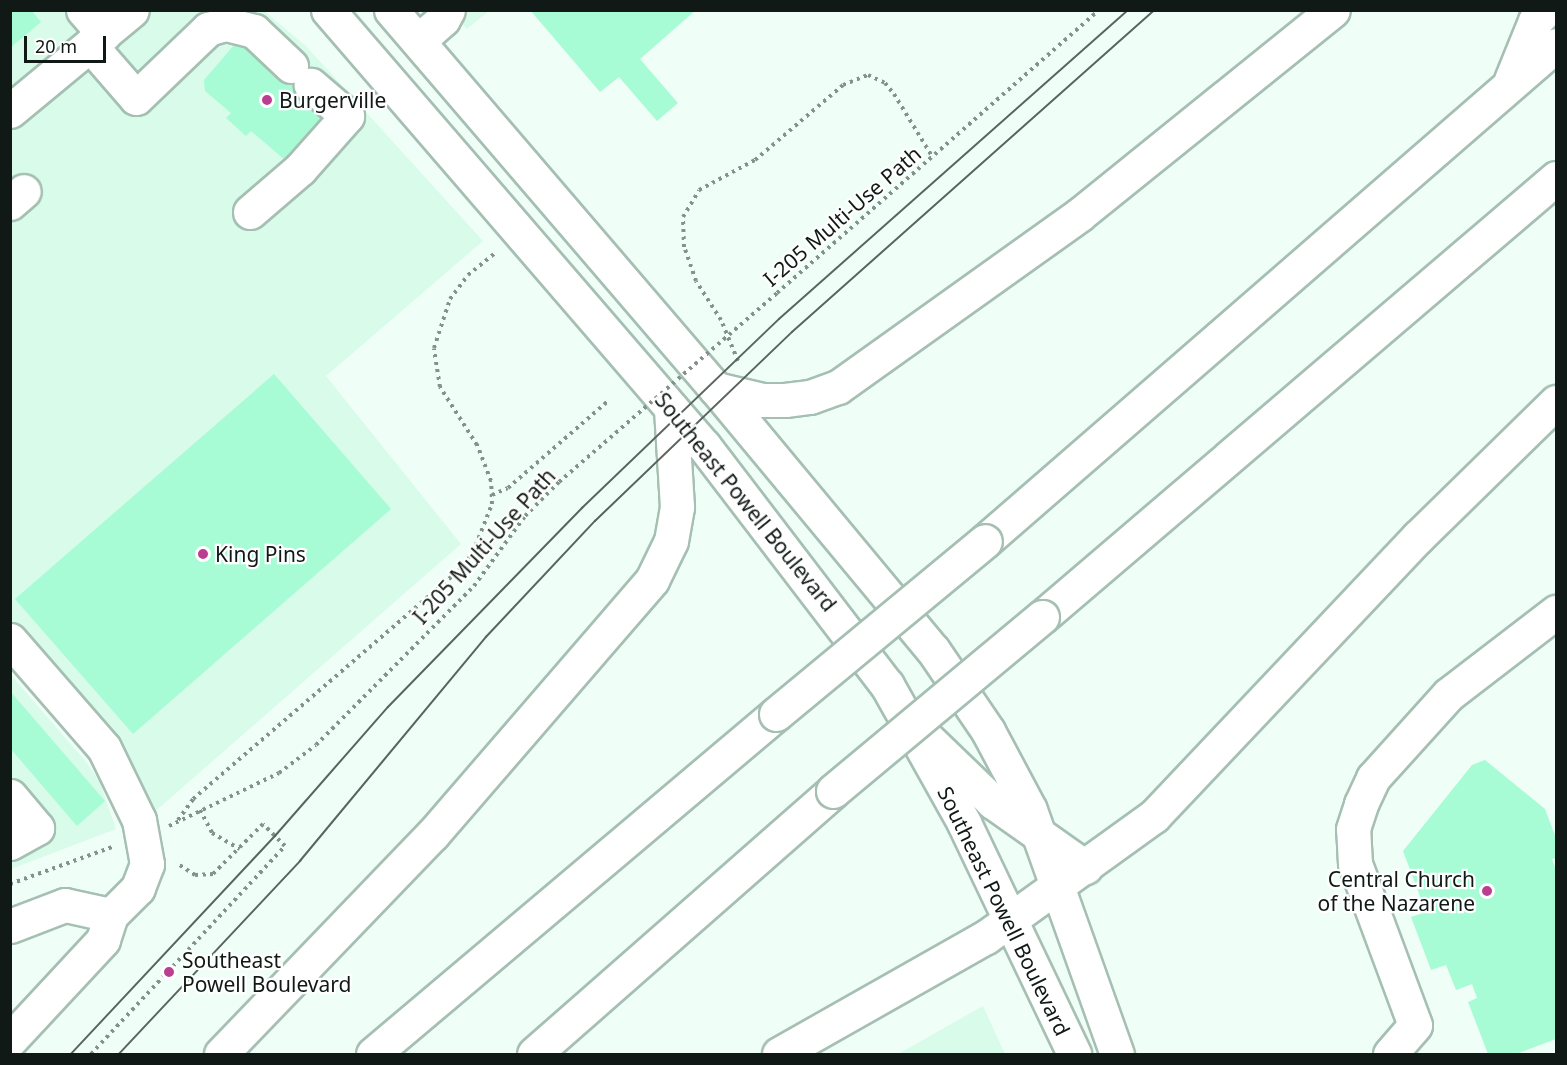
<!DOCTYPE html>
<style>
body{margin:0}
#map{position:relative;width:1567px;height:1065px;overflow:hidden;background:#effff7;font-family:"Noto Sans",sans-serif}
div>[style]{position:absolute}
.built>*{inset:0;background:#d8fbea}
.building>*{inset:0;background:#a7fbd5}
.path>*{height:4px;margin-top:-2px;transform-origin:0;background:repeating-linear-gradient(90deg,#85918b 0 3px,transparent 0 7.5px)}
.roads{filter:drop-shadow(2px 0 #a6bfb3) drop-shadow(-2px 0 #a6bfb3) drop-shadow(0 2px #a6bfb3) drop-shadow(0 -2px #a6bfb3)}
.minor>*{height:33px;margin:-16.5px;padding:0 16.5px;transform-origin:16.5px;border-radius:16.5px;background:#fff}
.major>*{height:33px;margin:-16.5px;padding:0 16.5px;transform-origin:16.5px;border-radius:16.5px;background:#fff}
.highway>*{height:33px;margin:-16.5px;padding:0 16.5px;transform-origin:16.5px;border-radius:16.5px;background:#fff}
.tram>*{height:1.5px;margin:-0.75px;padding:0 0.75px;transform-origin:0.75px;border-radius:0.75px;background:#59645f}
.path-bridge>*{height:4px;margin-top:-2px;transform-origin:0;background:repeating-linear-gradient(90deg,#85918b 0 3px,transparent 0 7.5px)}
.bridges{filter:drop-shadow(2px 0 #a6bfb3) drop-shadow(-2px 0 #a6bfb3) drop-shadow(0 2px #a6bfb3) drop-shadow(0 -2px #a6bfb3)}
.highway-bridge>*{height:33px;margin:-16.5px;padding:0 16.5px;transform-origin:16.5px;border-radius:16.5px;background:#fff}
.dots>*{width:16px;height:16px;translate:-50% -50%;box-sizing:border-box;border:3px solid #fff;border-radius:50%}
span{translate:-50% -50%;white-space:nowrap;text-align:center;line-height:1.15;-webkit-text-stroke:4.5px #fff;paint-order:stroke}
.poi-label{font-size:21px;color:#101915}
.left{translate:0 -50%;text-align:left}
.right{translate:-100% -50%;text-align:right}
.street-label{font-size:21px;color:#101915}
.frame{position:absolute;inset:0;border:12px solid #101915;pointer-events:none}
.scale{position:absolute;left:24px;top:36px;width:82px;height:27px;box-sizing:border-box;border:3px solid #101915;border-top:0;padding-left:8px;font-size:18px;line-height:21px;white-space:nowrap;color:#101915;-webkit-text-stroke:4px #fff;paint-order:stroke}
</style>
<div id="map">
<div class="built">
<i style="clip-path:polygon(10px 11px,264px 11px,306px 46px,483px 241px,326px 376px,461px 544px,151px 815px,120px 747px,11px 621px)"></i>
<i style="clip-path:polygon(451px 11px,489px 11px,467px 29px)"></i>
<i style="clip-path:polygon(10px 674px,87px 763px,100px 783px,116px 829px,11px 869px)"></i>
<i style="clip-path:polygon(983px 1006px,1005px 1054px,897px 1054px,898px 1054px)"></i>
</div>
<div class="building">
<i style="clip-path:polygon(10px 10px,31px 10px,41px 22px,10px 48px)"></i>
<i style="clip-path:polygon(530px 10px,696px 10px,640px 59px,678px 103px,657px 121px,619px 77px,600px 92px)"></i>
<i style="clip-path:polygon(235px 44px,246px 44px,286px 72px,330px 119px,296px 158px,285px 160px,251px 131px,246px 136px,226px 118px,231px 113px,205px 91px,204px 80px)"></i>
<i style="clip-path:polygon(274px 374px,391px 509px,133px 734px,15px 599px)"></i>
<i style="clip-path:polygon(10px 691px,105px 801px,77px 826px,10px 748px)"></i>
<i style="clip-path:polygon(1485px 760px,1545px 809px,1556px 838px,1556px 858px,1552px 859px,1556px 870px,1556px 1039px,1516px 1054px,1488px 1054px,1468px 1002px,1477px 998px,1472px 984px,1456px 990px,1446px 965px,1431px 970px,1411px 917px,1426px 912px,1403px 851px,1472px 765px)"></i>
</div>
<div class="path">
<i style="left:777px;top:293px;width:429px;rotate:-41.3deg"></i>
<i style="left:738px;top:361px;width:44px;rotate:-112.5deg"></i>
<i style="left:721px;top:320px;width:46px;rotate:-122.7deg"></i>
<i style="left:696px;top:281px;width:36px;rotate:-109deg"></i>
<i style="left:684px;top:247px;width:30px;rotate:-92deg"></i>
<i style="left:683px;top:217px;width:31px;rotate:-59deg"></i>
<i style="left:699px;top:190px;width:64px;rotate:-28.2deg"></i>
<i style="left:755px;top:160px;width:116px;rotate:-40.4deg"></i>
<i style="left:843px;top:85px;width:27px;rotate:-22deg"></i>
<i style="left:868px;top:75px;width:19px;rotate:25deg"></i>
<i style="left:885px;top:83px;width:14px;rotate:51deg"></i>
<i style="left:894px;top:94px;width:75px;rotate:58.6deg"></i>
<i style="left:492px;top:495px;width:17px;rotate:-24deg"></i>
<i style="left:508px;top:488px;width:131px;rotate:-41deg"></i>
<i style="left:200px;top:810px;width:26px;rotate:62deg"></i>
<i style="left:212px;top:833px;width:32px;rotate:30deg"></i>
<i style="left:178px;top:820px;width:26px;rotate:-54deg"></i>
<i style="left:193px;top:799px;width:351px;rotate:-40.7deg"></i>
<i style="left:459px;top:570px;width:23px;rotate:-52deg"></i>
<i style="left:473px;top:552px;width:52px;rotate:-68.4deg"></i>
<i style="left:492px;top:504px;width:23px;rotate:-92deg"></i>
<i style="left:491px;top:481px;width:39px;rotate:-111deg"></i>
<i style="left:477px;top:445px;width:69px;rotate:-122.5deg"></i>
<i style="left:440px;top:387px;width:39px;rotate:-99deg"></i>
<i style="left:434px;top:348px;width:52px;rotate:-71.9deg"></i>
<i style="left:450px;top:299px;width:30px;rotate:-53deg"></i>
<i style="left:468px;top:275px;width:36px;rotate:-39deg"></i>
<i style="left:169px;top:826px;width:122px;rotate:-25.7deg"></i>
<i style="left:279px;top:773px;width:46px;rotate:-37.1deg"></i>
<i style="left:316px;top:745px;width:224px;rotate:-45.2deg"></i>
<i style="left:474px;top:586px;width:87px;rotate:-53.9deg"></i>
<i style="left:525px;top:516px;width:48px;rotate:-45deg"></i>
<i style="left:10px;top:884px;width:112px;rotate:-19.9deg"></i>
<i style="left:91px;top:1054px;width:284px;rotate:-47deg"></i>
<i style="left:285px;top:846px;width:31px;rotate:-135deg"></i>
<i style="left:263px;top:824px;width:71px;rotate:135deg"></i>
<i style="left:213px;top:874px;width:18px;rotate:177deg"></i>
<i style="left:195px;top:875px;width:20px;rotate:-147deg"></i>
</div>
<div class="roads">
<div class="minor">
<i style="left:83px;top:10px;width:32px;rotate:49deg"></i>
<i style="left:418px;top:41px;width:33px;rotate:-41deg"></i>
<i style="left:443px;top:19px;width:10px;rotate:-61deg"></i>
<i style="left:90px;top:45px;width:70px;rotate:49deg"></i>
<i style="left:136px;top:98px;width:100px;rotate:-43.8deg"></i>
<i style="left:208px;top:29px;width:19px;rotate:-16deg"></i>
<i style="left:226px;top:24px;width:29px;rotate:14deg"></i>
<i style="left:254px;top:31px;width:51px;rotate:43.4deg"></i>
<i style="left:10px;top:203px;width:18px;rotate:-41deg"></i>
<i style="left:250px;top:212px;width:66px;rotate:-40.7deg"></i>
<i style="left:300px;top:169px;width:71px;rotate:-48.4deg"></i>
<i style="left:347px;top:116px;width:48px;rotate:-139.3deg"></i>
<i style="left:10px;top:640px;width:143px;rotate:49deg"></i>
<i style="left:104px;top:748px;width:80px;rotate:64.1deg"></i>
<i style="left:139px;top:820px;width:45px;rotate:79.7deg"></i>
<i style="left:147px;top:864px;width:26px;rotate:111deg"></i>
<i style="left:138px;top:888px;width:38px;rotate:135deg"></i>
<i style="left:10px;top:796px;width:42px;rotate:49.8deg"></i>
<i style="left:37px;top:828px;width:31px;rotate:151deg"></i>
<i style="left:10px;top:926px;width:59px;rotate:-20.9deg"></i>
<i style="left:65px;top:905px;width:47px;rotate:12.3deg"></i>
<i style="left:111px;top:915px;width:26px;rotate:108deg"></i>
<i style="left:103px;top:940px;width:137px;rotate:132.9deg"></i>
<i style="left:1390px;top:1054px;width:38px;rotate:-49deg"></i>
<i style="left:1415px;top:1025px;width:172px;rotate:-110.4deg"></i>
<i style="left:1355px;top:864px;width:35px;rotate:-93deg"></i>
<i style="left:1353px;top:829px;width:26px;rotate:-72deg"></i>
<i style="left:1361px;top:804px;width:29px;rotate:-65deg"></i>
<i style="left:1373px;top:778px;width:113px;rotate:-47.9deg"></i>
<i style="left:1449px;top:694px;width:135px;rotate:-37.5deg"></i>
</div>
<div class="major">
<i style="left:328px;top:10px;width:576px;rotate:49.23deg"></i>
<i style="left:704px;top:446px;width:301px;rotate:52.6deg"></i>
<i style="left:887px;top:685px;width:158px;rotate:60.8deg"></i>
<i style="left:964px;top:823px;width:256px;rotate:64.5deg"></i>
<i style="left:391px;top:10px;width:499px;rotate:49.4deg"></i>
<i style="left:716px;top:389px;width:339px;rotate:50.3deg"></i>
<i style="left:933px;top:650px;width:98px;rotate:55.8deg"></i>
<i style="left:988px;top:731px;width:89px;rotate:62deg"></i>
<i style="left:1030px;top:810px;width:259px;rotate:70.4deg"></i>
<i style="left:10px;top:111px;width:158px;rotate:-39.6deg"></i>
</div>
<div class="highway">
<i style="left:1511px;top:80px;width:64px;rotate:-67.9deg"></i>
<i style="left:1535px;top:21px;width:16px;rotate:-45deg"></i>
<i style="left:716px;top:389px;width:47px;rotate:13.4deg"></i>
<i style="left:762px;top:400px;width:23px"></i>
<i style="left:785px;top:400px;width:25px;rotate:-7deg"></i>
<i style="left:810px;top:397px;width:30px;rotate:-20deg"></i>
<i style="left:838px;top:387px;width:296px;rotate:-35.5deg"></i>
<i style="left:1079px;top:215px;width:326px;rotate:-38.9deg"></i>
<i style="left:985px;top:541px;width:756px;rotate:-40.98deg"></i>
<i style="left:1042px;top:617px;width:676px;rotate:-40.5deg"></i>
<i style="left:909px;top:721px;width:117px;rotate:44deg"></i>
<i style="left:993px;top:802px;width:113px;rotate:35.2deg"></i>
<i style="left:221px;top:1054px;width:304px;rotate:-46.1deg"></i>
<i style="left:432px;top:835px;width:337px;rotate:-49.2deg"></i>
<i style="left:652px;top:580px;width:43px;rotate:-64deg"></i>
<i style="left:671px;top:541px;width:35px;rotate:-80deg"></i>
<i style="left:677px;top:507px;width:99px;rotate:-93.5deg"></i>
<i style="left:373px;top:1054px;width:527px;rotate:-40.15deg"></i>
<i style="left:534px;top:1054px;width:398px;rotate:-41.3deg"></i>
<i style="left:779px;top:1054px;width:238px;rotate:-29.5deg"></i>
<i style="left:986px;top:937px;width:207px;rotate:-35.8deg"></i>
<i style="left:1154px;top:816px;width:384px;rotate:-46.6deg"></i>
<i style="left:1418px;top:537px;width:193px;rotate:-44.4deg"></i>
</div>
</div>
<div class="tram">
<i style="left:71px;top:1054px;width:299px;rotate:-46.9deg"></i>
<i style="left:275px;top:836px;width:171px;rotate:-48.8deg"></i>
<i style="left:388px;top:707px;width:278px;rotate:-45.7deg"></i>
<i style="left:582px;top:508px;width:273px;rotate:-43.8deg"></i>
<i style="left:779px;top:319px;width:466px;rotate:-41.5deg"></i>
<i style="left:119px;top:1054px;width:265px;rotate:-46.8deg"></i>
<i style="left:300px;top:861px;width:291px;rotate:-50.3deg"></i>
<i style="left:486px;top:637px;width:159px;rotate:-46.8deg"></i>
<i style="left:595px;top:521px;width:273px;rotate:-43.8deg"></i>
<i style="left:792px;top:332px;width:485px;rotate:-41.6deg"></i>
</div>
<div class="path-bridge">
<i style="left:559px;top:482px;width:289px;rotate:-40.9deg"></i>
</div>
<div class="bridges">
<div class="highway-bridge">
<i style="left:776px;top:714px;width:271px;rotate:-39.6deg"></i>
<i style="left:833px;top:791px;width:272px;rotate:-39.8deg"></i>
</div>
</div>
<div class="dots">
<i style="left:267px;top:100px;background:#ba3f91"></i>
<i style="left:203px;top:554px;background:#ba3f91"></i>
<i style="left:1487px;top:891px;background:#ba3f91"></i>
<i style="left:169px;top:972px;background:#ba3f91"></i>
</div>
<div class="poi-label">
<span class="left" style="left:279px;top:100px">Burgerville</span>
<span class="left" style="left:215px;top:554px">King Pins</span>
<span class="right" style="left:1475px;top:891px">Central Church<br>of the Nazarene</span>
<span class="left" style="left:182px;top:972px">Southeast<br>Powell Boulevard</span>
</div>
<div class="street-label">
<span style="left:842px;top:216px;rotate:-41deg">I-205 Multi-Use Path</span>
<span style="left:746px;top:502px;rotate:51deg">Southeast Powell Boulevard</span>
<span style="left:484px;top:546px;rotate:-48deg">I-205 Multi-Use Path</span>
<span style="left:1004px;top:911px;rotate:64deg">Southeast Powell Boulevard</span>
</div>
<div class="frame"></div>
<div class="scale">20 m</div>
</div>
